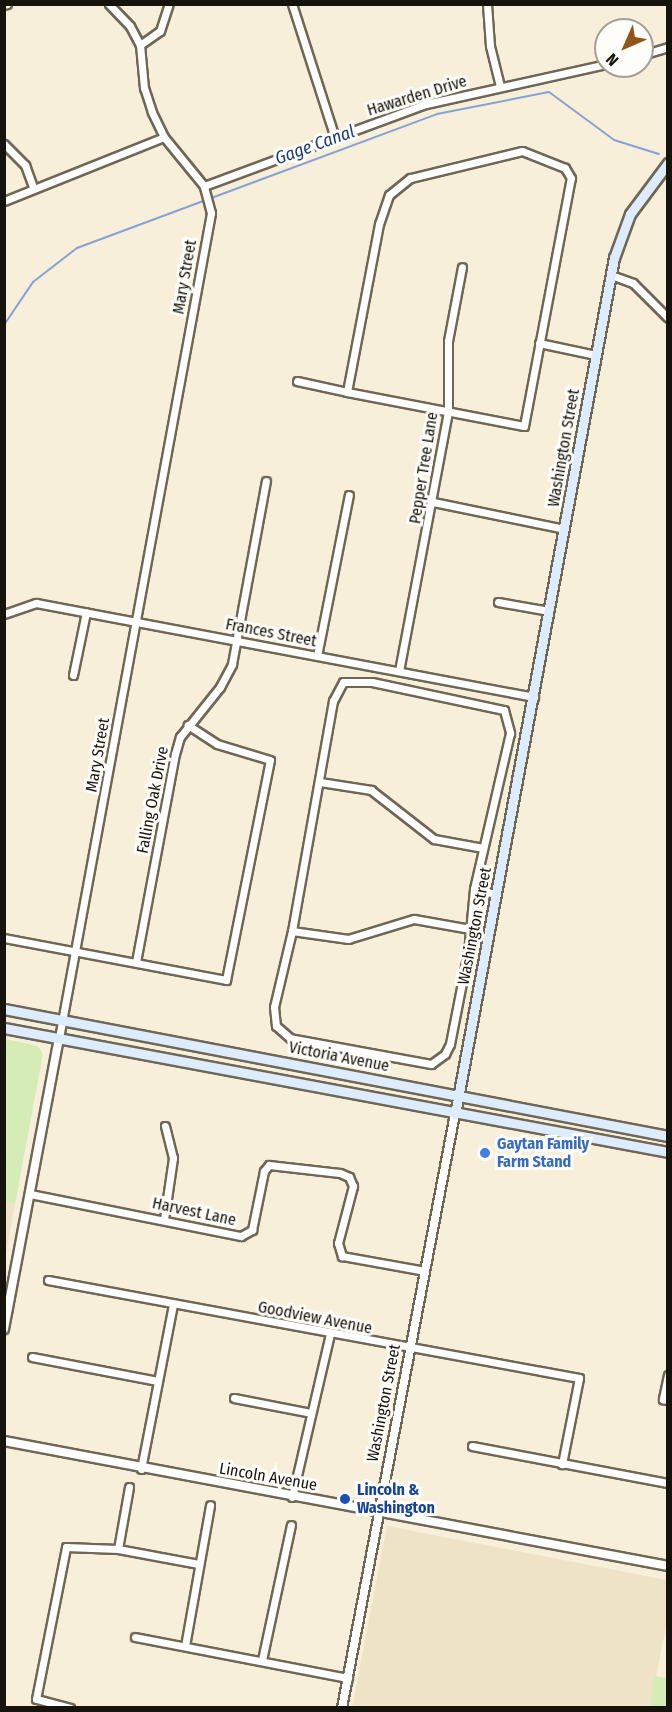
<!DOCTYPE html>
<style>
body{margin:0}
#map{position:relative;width:672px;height:1712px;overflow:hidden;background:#f8efda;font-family:"Fira Sans Condensed",sans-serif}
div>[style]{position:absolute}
.built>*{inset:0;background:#efe3c7}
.green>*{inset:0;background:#d5ecb7}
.stream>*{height:2px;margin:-1px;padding:0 1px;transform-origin:1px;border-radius:1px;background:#86a3d4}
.roads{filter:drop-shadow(2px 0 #6f6755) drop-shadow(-2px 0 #6f6755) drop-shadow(0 2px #6f6755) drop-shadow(0 -2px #6f6755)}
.minor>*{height:7px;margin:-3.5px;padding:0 3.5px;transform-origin:3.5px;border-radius:3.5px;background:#fff}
.tertiary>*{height:8px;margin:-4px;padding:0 4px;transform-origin:4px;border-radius:4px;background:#fff}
.secondary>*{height:9px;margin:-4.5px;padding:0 4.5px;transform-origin:4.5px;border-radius:4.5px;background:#ddecfe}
.dots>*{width:16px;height:16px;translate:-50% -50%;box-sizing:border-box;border:3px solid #fefdf9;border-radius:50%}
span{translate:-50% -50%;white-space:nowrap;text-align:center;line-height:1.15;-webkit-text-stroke:6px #fefdf9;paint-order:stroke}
.street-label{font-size:16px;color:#16130c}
.shop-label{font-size:16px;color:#366cbe;font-weight:700}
.left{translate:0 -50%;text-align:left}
.transit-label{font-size:16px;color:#164399;font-weight:700}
.water-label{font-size:18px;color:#1a3c77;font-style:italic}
.frame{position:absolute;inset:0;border:6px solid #16130c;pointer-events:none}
.north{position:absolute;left:594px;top:18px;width:60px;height:60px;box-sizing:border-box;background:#fefdf9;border:2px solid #a19f9a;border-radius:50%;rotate:225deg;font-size:16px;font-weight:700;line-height:24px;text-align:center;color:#16130c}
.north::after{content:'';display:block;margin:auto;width:21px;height:27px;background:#925418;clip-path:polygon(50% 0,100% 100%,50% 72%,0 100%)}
</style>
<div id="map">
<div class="built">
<i style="clip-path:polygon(5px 1202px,15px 1204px,5px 1260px)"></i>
<i style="clip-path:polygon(387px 1526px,667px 1580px,667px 1622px,650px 1707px,352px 1708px)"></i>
</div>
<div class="green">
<i style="clip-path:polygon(5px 1039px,38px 1046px,43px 1054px,15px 1204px,5px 1202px)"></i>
<i style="clip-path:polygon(655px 1676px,667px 1678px,667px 1707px,650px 1707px)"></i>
</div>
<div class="stream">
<i style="left:4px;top:325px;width:52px;rotate:-56deg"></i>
<i style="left:33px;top:282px;width:56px;rotate:-37.7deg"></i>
<i style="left:77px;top:248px;width:384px;rotate:-20.4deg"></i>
<i style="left:437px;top:114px;width:114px;rotate:-11.1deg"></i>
<i style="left:549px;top:92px;width:81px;rotate:36.4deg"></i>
<i style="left:614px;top:140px;width:47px;rotate:17.3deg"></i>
</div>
<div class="roads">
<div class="minor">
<i style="left:292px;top:4px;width:141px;rotate:72.2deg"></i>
<i style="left:487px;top:4px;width:42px;rotate:85.9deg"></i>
<i style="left:490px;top:46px;width:41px;rotate:76deg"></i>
<i style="left:4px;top:5px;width:3px;rotate:-18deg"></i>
<i style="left:140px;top:45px;width:24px;rotate:-35deg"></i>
<i style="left:160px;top:31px;width:28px;rotate:-72deg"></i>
<i style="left:642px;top:55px;width:27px;rotate:-17deg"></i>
<i style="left:4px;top:144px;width:30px;rotate:45deg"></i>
<i style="left:25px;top:165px;width:23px;rotate:70deg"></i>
<i style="left:204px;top:186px;width:237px;rotate:-20.3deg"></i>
<i style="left:426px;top:104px;width:184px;rotate:-12.5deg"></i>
<i style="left:4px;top:201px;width:172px;rotate:-21.8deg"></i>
<i style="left:611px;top:275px;width:23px;rotate:20deg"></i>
<i style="left:633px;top:283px;width:49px;rotate:45deg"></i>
<i style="left:539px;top:343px;width:58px;rotate:11.9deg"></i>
<i style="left:297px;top:381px;width:51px;rotate:12.4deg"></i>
<i style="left:347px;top:392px;width:180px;rotate:10.9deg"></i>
<i style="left:524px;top:426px;width:252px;rotate:-79.3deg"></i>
<i style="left:571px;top:178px;width:12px;rotate:-121deg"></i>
<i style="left:565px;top:168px;width:46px;rotate:-158.4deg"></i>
<i style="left:522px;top:151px;width:115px;rotate:166.4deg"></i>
<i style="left:410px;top:178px;width:27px;rotate:141deg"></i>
<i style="left:389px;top:195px;width:31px;rotate:109deg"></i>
<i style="left:379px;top:224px;width:171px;rotate:100.8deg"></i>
<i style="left:433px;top:502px;width:134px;rotate:11.6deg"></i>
<i style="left:498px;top:602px;width:52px;rotate:10deg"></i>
<i style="left:4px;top:614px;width:34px;rotate:-19deg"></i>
<i style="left:36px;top:603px;width:507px;rotate:10.69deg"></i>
<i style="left:317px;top:656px;width:164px;rotate:-78.8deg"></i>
<i style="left:399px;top:671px;width:264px;rotate:-79.3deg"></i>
<i style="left:448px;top:412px;width:71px;rotate:-90deg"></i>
<i style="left:448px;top:341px;width:75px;rotate:-79.3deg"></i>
<i style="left:73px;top:675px;width:64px;rotate:-78.3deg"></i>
<i style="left:343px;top:682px;width:29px"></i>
<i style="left:372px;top:682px;width:135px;rotate:12deg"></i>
<i style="left:504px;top:710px;width:24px;rotate:75deg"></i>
<i style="left:510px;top:733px;width:160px;rotate:103deg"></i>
<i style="left:474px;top:889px;width:63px;rotate:95.4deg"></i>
<i style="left:468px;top:952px;width:94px;rotate:101.1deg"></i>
<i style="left:450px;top:1044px;width:11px;rotate:117deg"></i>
<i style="left:445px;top:1054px;width:17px;rotate:144deg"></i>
<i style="left:431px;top:1064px;width:143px;rotate:-169.6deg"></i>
<i style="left:290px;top:1038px;width:18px;rotate:-139deg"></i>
<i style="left:276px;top:1026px;width:19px;rotate:-96deg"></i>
<i style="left:274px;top:1007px;width:78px;rotate:-76.7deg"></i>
<i style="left:292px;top:931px;width:234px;rotate:-79.9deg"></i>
<i style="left:333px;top:701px;width:21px;rotate:-62deg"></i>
<i style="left:320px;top:782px;width:52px;rotate:8.9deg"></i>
<i style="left:371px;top:790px;width:80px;rotate:37.9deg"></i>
<i style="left:434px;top:839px;width:50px;rotate:10.4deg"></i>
<i style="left:474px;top:889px;width:23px;rotate:13deg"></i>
<i style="left:292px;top:931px;width:57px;rotate:8.1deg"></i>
<i style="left:348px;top:939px;width:69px;rotate:-16.9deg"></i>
<i style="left:414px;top:919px;width:57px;rotate:10.1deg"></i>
<i style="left:4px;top:938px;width:226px;rotate:10.7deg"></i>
<i style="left:226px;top:980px;width:224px;rotate:-78.7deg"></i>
<i style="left:270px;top:760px;width:55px;rotate:-163.2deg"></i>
<i style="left:217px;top:744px;width:35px;rotate:-147deg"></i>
<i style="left:136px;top:962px;width:212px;rotate:-79.4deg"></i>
<i style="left:175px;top:754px;width:18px;rotate:-74deg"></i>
<i style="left:180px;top:737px;width:64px;rotate:-51.3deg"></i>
<i style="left:220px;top:687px;width:26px;rotate:-62deg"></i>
<i style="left:232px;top:664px;width:186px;rotate:-79.5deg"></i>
<i style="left:59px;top:1038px;width:839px;rotate:-79.56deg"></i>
<i style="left:211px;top:213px;width:28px;rotate:-105deg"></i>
<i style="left:204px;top:186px;width:63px;rotate:-129.2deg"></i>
<i style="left:164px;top:137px;width:28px;rotate:-116deg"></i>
<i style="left:152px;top:112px;width:25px;rotate:-108deg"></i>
<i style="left:144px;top:88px;width:43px;rotate:-95.3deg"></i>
<i style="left:140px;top:45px;width:21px;rotate:-118deg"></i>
<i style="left:130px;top:26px;width:30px;rotate:-134deg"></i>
<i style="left:30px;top:1194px;width:215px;rotate:11.3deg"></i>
<i style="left:241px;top:1236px;width:13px;rotate:-29deg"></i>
<i style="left:252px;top:1230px;width:60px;rotate:-78.5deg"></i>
<i style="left:264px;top:1171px;width:8px;rotate:-50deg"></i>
<i style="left:269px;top:1165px;width:71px;rotate:6.4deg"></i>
<i style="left:340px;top:1173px;width:10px;rotate:24deg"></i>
<i style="left:349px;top:1177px;width:10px;rotate:66deg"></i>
<i style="left:353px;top:1186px;width:59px;rotate:104.7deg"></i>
<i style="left:338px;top:1243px;width:14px;rotate:73deg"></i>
<i style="left:342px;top:1256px;width:84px;rotate:10.2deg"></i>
<i style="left:164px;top:1219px;width:62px;rotate:-81.6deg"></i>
<i style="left:173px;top:1158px;width:33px;rotate:-104deg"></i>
<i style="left:48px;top:1280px;width:540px;rotate:10.46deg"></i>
<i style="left:579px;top:1378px;width:88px;rotate:101.2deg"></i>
<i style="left:32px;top:1357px;width:128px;rotate:10.8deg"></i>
<i style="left:668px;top:1375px;width:25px;rotate:102deg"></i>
<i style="left:663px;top:1399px;width:5px;rotate:11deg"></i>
<i style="left:234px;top:1398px;width:78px;rotate:11deg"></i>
<i style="left:472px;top:1446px;width:199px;rotate:10.7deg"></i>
<i style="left:141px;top:1469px;width:167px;rotate:-79deg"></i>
<i style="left:292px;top:1497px;width:167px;rotate:-76.9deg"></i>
<i style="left:118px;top:1549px;width:63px;rotate:-79.9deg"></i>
<i style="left:135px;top:1637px;width:217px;rotate:10.9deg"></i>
<i style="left:185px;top:1646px;width:143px;rotate:-79.9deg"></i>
<i style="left:262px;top:1660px;width:138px;rotate:-77.9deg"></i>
<i style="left:70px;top:1708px;width:35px;rotate:-165deg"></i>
<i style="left:36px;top:1699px;width:155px;rotate:-78.8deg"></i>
<i style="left:66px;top:1547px;width:52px;rotate:2.2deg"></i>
<i style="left:118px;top:1549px;width:82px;rotate:10.5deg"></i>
</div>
<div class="tertiary">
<i style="left:4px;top:1329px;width:296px;rotate:-79.3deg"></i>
<i style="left:4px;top:1441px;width:676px;rotate:10.66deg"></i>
<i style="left:342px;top:1708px;width:605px;rotate:-79.23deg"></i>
</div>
<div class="secondary">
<i style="left:4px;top:1009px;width:676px;rotate:10.83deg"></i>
<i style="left:4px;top:1028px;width:675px;rotate:10.58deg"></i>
<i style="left:455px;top:1114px;width:871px;rotate:-79.48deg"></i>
<i style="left:614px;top:258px;width:47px;rotate:-70deg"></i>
<i style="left:630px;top:214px;width:64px;rotate:-53.3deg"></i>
</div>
</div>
<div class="dots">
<i style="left:485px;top:1153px;background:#3f7fe0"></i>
<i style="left:345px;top:1499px;background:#1a4fb4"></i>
</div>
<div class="street-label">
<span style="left:417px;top:96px;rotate:-17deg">Hawarden Drive</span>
<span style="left:185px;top:277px;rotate:-80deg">Mary Street</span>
<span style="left:564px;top:448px;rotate:-80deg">Washington Street</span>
<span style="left:424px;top:468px;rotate:-81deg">Pepper Tree Lane</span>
<span style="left:271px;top:633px;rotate:11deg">Frances Street</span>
<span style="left:98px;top:755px;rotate:-80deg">Mary Street</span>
<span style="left:153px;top:800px;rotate:-79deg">Falling Oak Drive</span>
<span style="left:475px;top:926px;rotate:-79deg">Washington Street</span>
<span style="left:339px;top:1057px;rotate:11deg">Victoria Avenue</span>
<span style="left:194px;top:1212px;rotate:12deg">Harvest Lane</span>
<span style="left:315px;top:1318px;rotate:11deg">Goodview Avenue</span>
<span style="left:384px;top:1403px;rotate:-79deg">Washington Street</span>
<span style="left:268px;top:1477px;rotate:10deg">Lincoln Avenue</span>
</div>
<div class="shop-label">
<span class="left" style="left:497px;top:1153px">Gaytan Family<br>Farm Stand</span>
</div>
<div class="transit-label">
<span class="left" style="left:357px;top:1499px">Lincoln &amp;<br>Washington</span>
</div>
<div class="water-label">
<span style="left:315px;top:145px;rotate:-20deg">Gage Canal</span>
</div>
<div class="frame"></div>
<div class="north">N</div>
</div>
